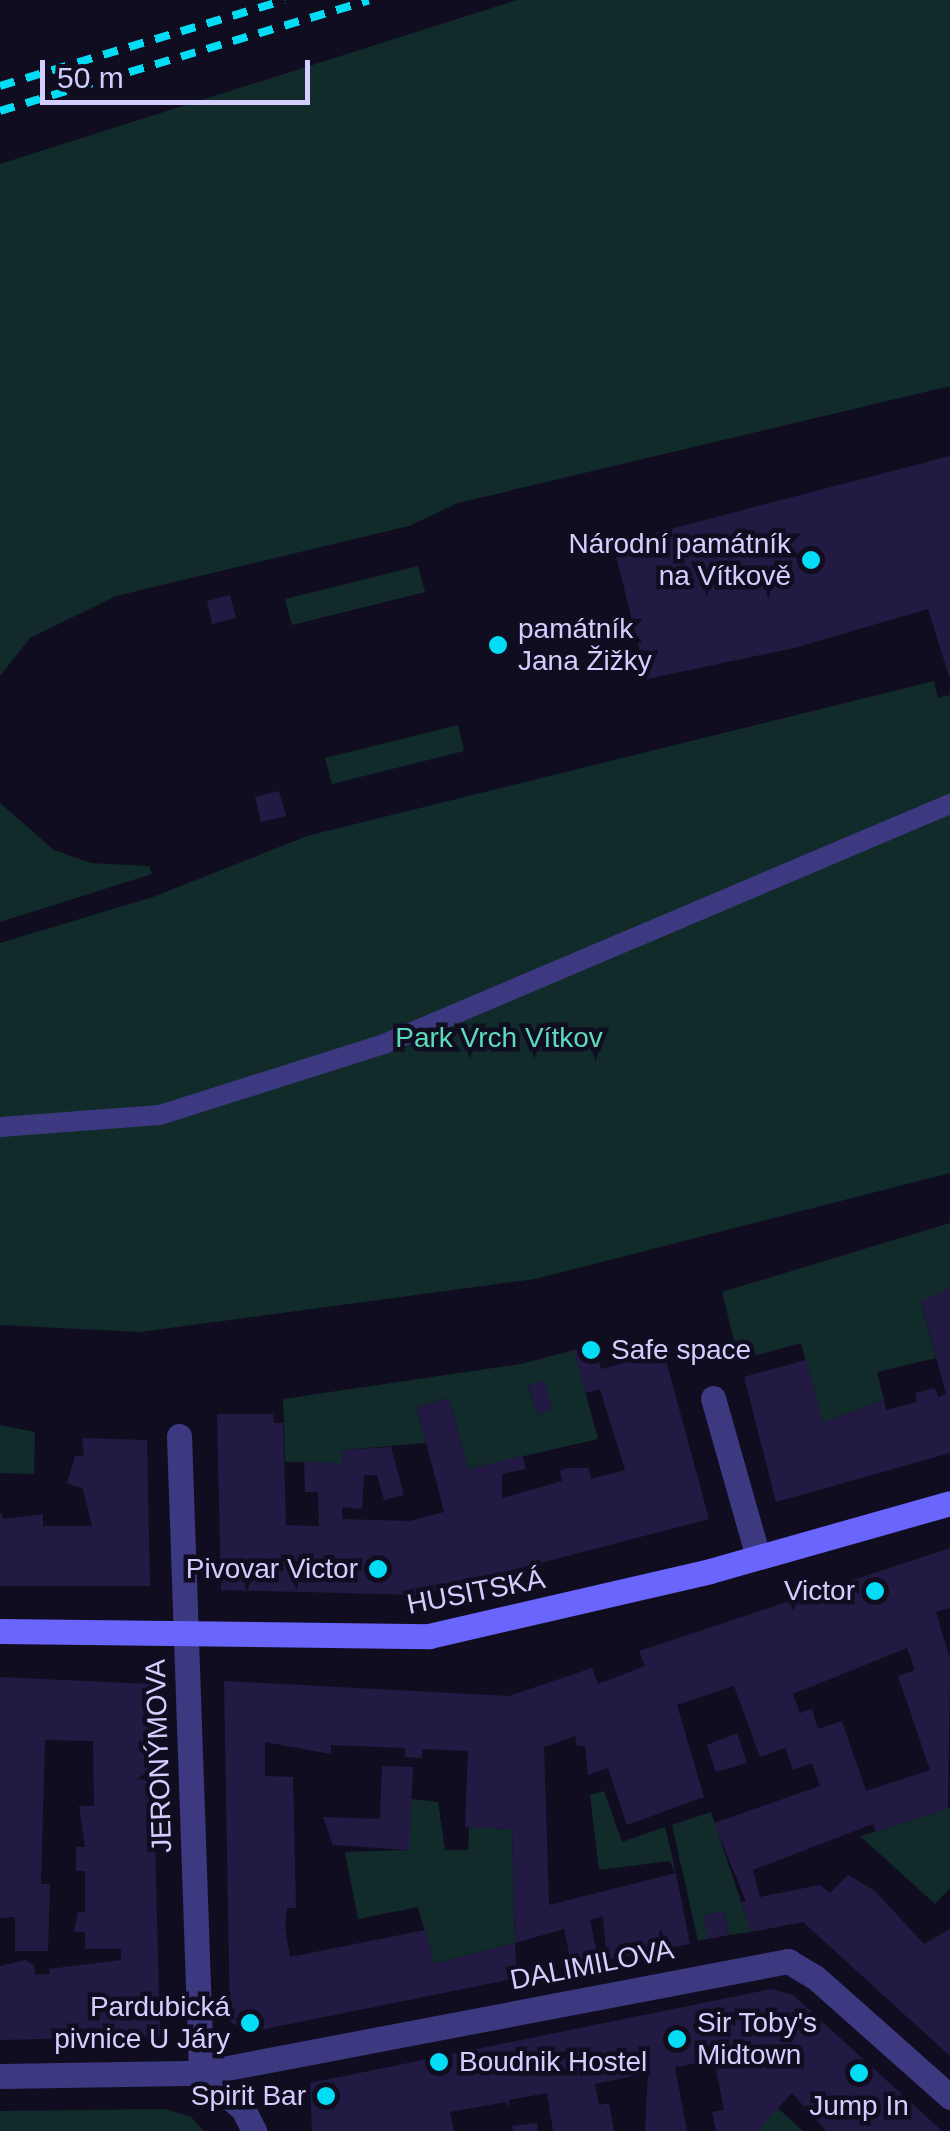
<!DOCTYPE html>
<meta charset="utf-8">
<style>
body{margin:0}
#map{position:relative;width:950px;height:2131px;overflow:hidden;background:#110d21;font-family:Helvetica,sans-serif}
div>[style]{position:absolute}
.green>*{inset:0;background:#102b2a}
.building>*{inset:0;background:#221a42}
.service>*{height:20px;margin:-10px;padding:0 10px;transform-origin:10px;border-radius:10px;background:#3c3980}
.minor>*{height:25px;margin:-12.5px;padding:0 12.5px;transform-origin:12.5px;border-radius:12.5px;background:#3c3980}
.secondary>*{height:25px;margin:-12.5px;padding:0 12.5px;transform-origin:12.5px;border-radius:12.5px;background:#6a66fd}
.rail>*{height:8px;margin-top:-4px;transform-origin:0;background:repeating-linear-gradient(90deg,#03dcf5 0 15px,transparent 0 27px)}
.dots>*{width:28px;height:28px;translate:-50% -50%;box-sizing:border-box;border:5px solid #110d21;border-radius:50%}
span{translate:-50% -50%;white-space:nowrap;text-align:center;line-height:1.15;-webkit-text-stroke:9px #110d21;paint-order:stroke}
.poi-label{font-size:28px;color:#d4cefe}
.right{translate:-100% -50%;text-align:right}
.left{translate:0 -50%;text-align:left}
.park-label{font-size:28px;color:#5bddbd}
.street-label{font-size:28px;color:#d4cefe}
.scale{position:absolute;left:40px;top:60px;width:270px;height:45px;box-sizing:border-box;border:5px solid #d4cefe;border-top:0;padding-left:12px;font-size:30px;line-height:35px;white-space:nowrap;color:#d4cefe;-webkit-text-stroke:8px #110d21;paint-order:stroke}
</style>
<div id="map">
<div class="green">
<i style="clip-path:polygon(517px 0,950px 0,950px 386px,458px 503px,409px 526px,116px 596px,30px 638px,0 676px,0 164px)"></i>
<i style="clip-path:polygon(418px 566px,425px 592px,292px 625px,285px 599px)"></i>
<i style="clip-path:polygon(934px 681px,938px 698px,950px 695px,950px 1173px,535px 1279px,140px 1332px,0 1325px,0 943px,153px 897px,307px 836px)"></i>
<i style="clip-path:polygon(458px 725px,464px 751px,332px 784px,325px 758px)"></i>
<i style="clip-path:polygon(0 803px,54px 850px,91px 863px,149px 866px,152px 874px,0 922px)"></i>
<i style="clip-path:polygon(950px 1223px,950px 1288px,921px 1302px,936px 1358px,877px 1372px,884px 1400px,823px 1423px,801px 1343px,739px 1360px,722px 1292px)"></i>
<i style="clip-path:polygon(evenodd,574px 1350px,598px 1439px,468px 1469px,449px 1398px,417px 1407px,426px 1443px,343px 1450px,342px 1463px,285px 1462px,283px 1399px,521px 1364px,574px 1350px,544px 1380px,552px 1409px,537px 1414px,528px 1386px,544px 1380px)"></i>
<i style="clip-path:polygon(0 1425px,35px 1432px,34px 1474px,0 1473px)"></i>
<i style="clip-path:polygon(604px 1791px,622px 1842px,665px 1827px,676px 1873px,669px 1861px,599px 1870px,590px 1795px)"></i>
<i style="clip-path:polygon(411px 1799px,438px 1802px,445px 1850px,468px 1850px,469px 1827px,512px 1829px,515px 1943px,434px 1964px,418px 1907px,358px 1919px,345px 1852px,408px 1850px)"></i>
<i style="clip-path:polygon(950px 1808px,950px 1888px,935px 1904px,860px 1836px)"></i>
<i style="clip-path:polygon(711px 1812px,751px 1932px,729px 1935px,724px 1912px,708px 1939px,698px 1941px,672px 1825px)"></i>
<i style="clip-path:polygon(778px 2108px,803px 2131px,757px 2131px)"></i>
<i style="clip-path:polygon(166px 2109px,191px 2117px,204px 2131px,0 2131px,0 2111px)"></i>
</div>
<div class="building">
<i style="clip-path:polygon(950px 456px,950px 679px,928px 609px,794px 648px,647px 679px,613px 544px)"></i>
<i style="clip-path:polygon(230px 595px,236px 618px,212px 624px,207px 601px)"></i>
<i style="clip-path:polygon(279px 791px,286px 816px,261px 822px,255px 797px)"></i>
<i style="clip-path:polygon(950px 1288px,950px 1453px,776px 1502px,744px 1377px,806px 1360px,823px 1423px,884px 1400px,886px 1410px,917px 1402px,915px 1393px,935px 1388px,938px 1397px,946px 1394px,921px 1301px)"></i>
<i style="clip-path:polygon(594px 1344px,601px 1369px,664px 1353px,709px 1519px,418px 1595px,221px 1590px,217px 1414px,273px 1414px,274px 1423px,283px 1423px,286px 1525px,319px 1526px,318px 1492px,305px 1492px,304px 1462px,342px 1463px,343px 1450px,391px 1447px,404px 1495px,384px 1500px,377px 1475px,364px 1475px,362px 1509px,342px 1507px,342px 1519px,410px 1521px,444px 1512px,417px 1407px,449px 1398px,468px 1469px,522px 1456px,526px 1469px,502px 1474px,502px 1498px,562px 1481px,560px 1471px,568px 1468px,588px 1468px,591px 1479px,625px 1470px,600px 1389px,585px 1393px,580px 1374px,574px 1350px)"></i>
<i style="clip-path:polygon(545px 1380px,552px 1410px,537px 1414px,528px 1385px)"></i>
<i style="clip-path:polygon(82px 1438px,147px 1440px,150px 1586px,0 1586px,0 1512px,4px 1519px,43px 1514px,43px 1526px,92px 1526px,83px 1489px,67px 1483px,75px 1456px,84px 1456px)"></i>
<i style="clip-path:polygon(evenodd,950px 1548px,950px 1608px,936px 1612px,950px 1659px,948px 1809px,876px 1831px,873px 1824px,753px 1870px,760px 1897px,820px 1885px,830px 1893px,848px 1875px,875px 1891px,924px 1944px,950px 1929px,950px 2056px,803px 1922px,751px 1932px,741px 1902px,746px 1901px,714px 1823px,820px 1786px,812px 1763px,793px 1770px,785px 1748px,760px 1757px,734px 1686px,677px 1705px,704px 1797px,627px 1825px,608px 1768px,588px 1775px,585px 1746px,577px 1746px,575px 1736px,544px 1747px,549px 1905px,676px 1873px,690px 1944px,607px 1960px,603px 1916px,590px 1920px,598px 1958px,571px 1963px,564px 1929px,515px 1943px,512px 1829px,465px 1827px,468px 1751px,422px 1749px,422px 1758px,405px 1757px,405px 1748px,331px 1745px,331px 1754px,265px 1742px,265px 1776px,293px 1777px,296px 1908px,287px 1908px,285px 1927px,290px 1957px,425px 1930px,434px 1964px,515px 1943px,517px 1978px,245px 2033px,230px 2021px,224px 1681px,509px 1696px,592px 1668px,598px 1684px,645px 1666px,639px 1651px,950px 1548px,907px 1648px,915px 1670px,898px 1676px,930px 1770px,866px 1791px,842px 1721px,818px 1729px,812px 1709px,800px 1713px,793px 1694px,907px 1648px)"></i>
<i style="clip-path:polygon(0 1677px,151px 1684px,160px 2036px,0 2040px,0 1966px,25px 1960px,34px 1965px,35px 1975px,50px 1974px,49px 1969px,121px 1960px,121px 1949px,85px 1949px,85px 1932px,74px 1932px,78px 1912px,85px 1912px,85px 1871px,76px 1871px,76px 1847px,85px 1847px,79px 1806px,94px 1806px,93px 1741px,45px 1740px,41px 1884px,50px 1884px,48px 1951px,15px 1951px,15px 1917px,0 1918px)"></i>
<i style="clip-path:polygon(737px 1733px,747px 1763px,716px 1772px,707px 1745px)"></i>
<i style="clip-path:polygon(382px 1766px,413px 1767px,409px 1850px,333px 1845px,323px 1817px,380px 1819px)"></i>
<i style="clip-path:polygon(724px 1911px,729px 1935px,708px 1939px,703px 1915px)"></i>
<i style="clip-path:polygon(771px 1989px,793px 1995px,942px 2131px,826px 2131px,792px 2093px,757px 2131px,716px 2131px,712px 2112px,724px 2110px,714px 2060px,675px 2067px,687px 2131px,645px 2131px,648px 2073px,595px 2084px,599px 2105px,609px 2103px,614px 2131px,553px 2131px,547px 2093px,509px 2100px,510px 2108px,505px 2102px,450px 2112px,454px 2131px,312px 2131px,310px 2083px)"></i>
<i style="clip-path:polygon(537px 2123px,538px 2131px,513px 2131px,512px 2126px)"></i>
</div>
<div class="service">
<i style="left:0;top:1127px;width:160px;rotate:-4.3deg"></i>
<i style="left:160px;top:1115px;width:235px;rotate:-17.6deg"></i>
<i style="left:384px;top:1044px;width:615px;rotate:-22.98deg"></i>
</div>
<div class="minor">
<i style="left:713px;top:1398px;width:165px;rotate:74.2deg"></i>
<i style="left:179px;top:1436px;width:637px;rotate:88.02deg"></i>
<i style="left:201px;top:2073px;width:55px;rotate:40.6deg"></i>
<i style="left:243px;top:2109px;width:25px;rotate:63deg"></i>
<i style="left:0;top:2076px;width:201px;rotate:-0.9deg"></i>
<i style="left:201px;top:2073px;width:598px;rotate:-10.8deg"></i>
<i style="left:788px;top:1961px;width:31px;rotate:31deg"></i>
<i style="left:815px;top:1977px;width:181px;rotate:41.6deg"></i>
</div>
<div class="secondary">
<i style="left:0;top:1631px;width:429px;rotate:0.7deg"></i>
<i style="left:429px;top:1636px;width:288px;rotate:-13deg"></i>
<i style="left:710px;top:1571px;width:249px;rotate:-15.8deg"></i>
</div>
<div class="rail">
<i style="left:0;top:86px;width:297px;rotate:-16.8deg"></i>
<i style="left:0;top:111px;width:385px;rotate:-16.7deg"></i>
</div>
<div class="dots">
<i style="left:811px;top:560px;background:#03dcf5"></i>
<i style="left:498px;top:645px;background:#03dcf5"></i>
<i style="left:591px;top:1350px;background:#03dcf5"></i>
<i style="left:378px;top:1569px;background:#03dcf5"></i>
<i style="left:875px;top:1591px;background:#03dcf5"></i>
<i style="left:250px;top:2023px;background:#03dcf5"></i>
<i style="left:677px;top:2039px;background:#03dcf5"></i>
<i style="left:439px;top:2062px;background:#03dcf5"></i>
<i style="left:859px;top:2073px;background:#03dcf5"></i>
<i style="left:326px;top:2096px;background:#03dcf5"></i>
</div>
<div class="poi-label">
<span class="right" style="left:791px;top:560px">Národní památník<br>na Vítkově</span>
<span class="left" style="left:518px;top:645px">památník<br>Jana Žižky</span>
<span class="left" style="left:611px;top:1350px">Safe space</span>
<span class="right" style="left:358px;top:1569px">Pivovar Victor</span>
<span class="right" style="left:855px;top:1591px">Victor</span>
<span class="right" style="left:230px;top:2023px">Pardubická<br>pivnice U Járy</span>
<span class="left" style="left:697px;top:2039px">Sir Toby's<br>Midtown</span>
<span class="left" style="left:459px;top:2062px">Boudnik Hostel</span>
<span class="right" style="left:306px;top:2096px">Spirit Bar</span>
<span style="left:859px;top:2106px">Jump In</span>
</div>
<div class="park-label">
<span style="left:499px;top:1038px">Park Vrch Vítkov</span>
</div>
<div class="street-label">
<span style="left:476px;top:1592px;rotate:-11deg">HUSITSKÁ</span>
<span style="left:159px;top:1756px;rotate:-92deg">JERONÝMOVA</span>
<span style="left:592px;top:1965px;rotate:-11deg">DALIMILOVA</span>
</div>
<div class="scale">50 m</div>
</div>
